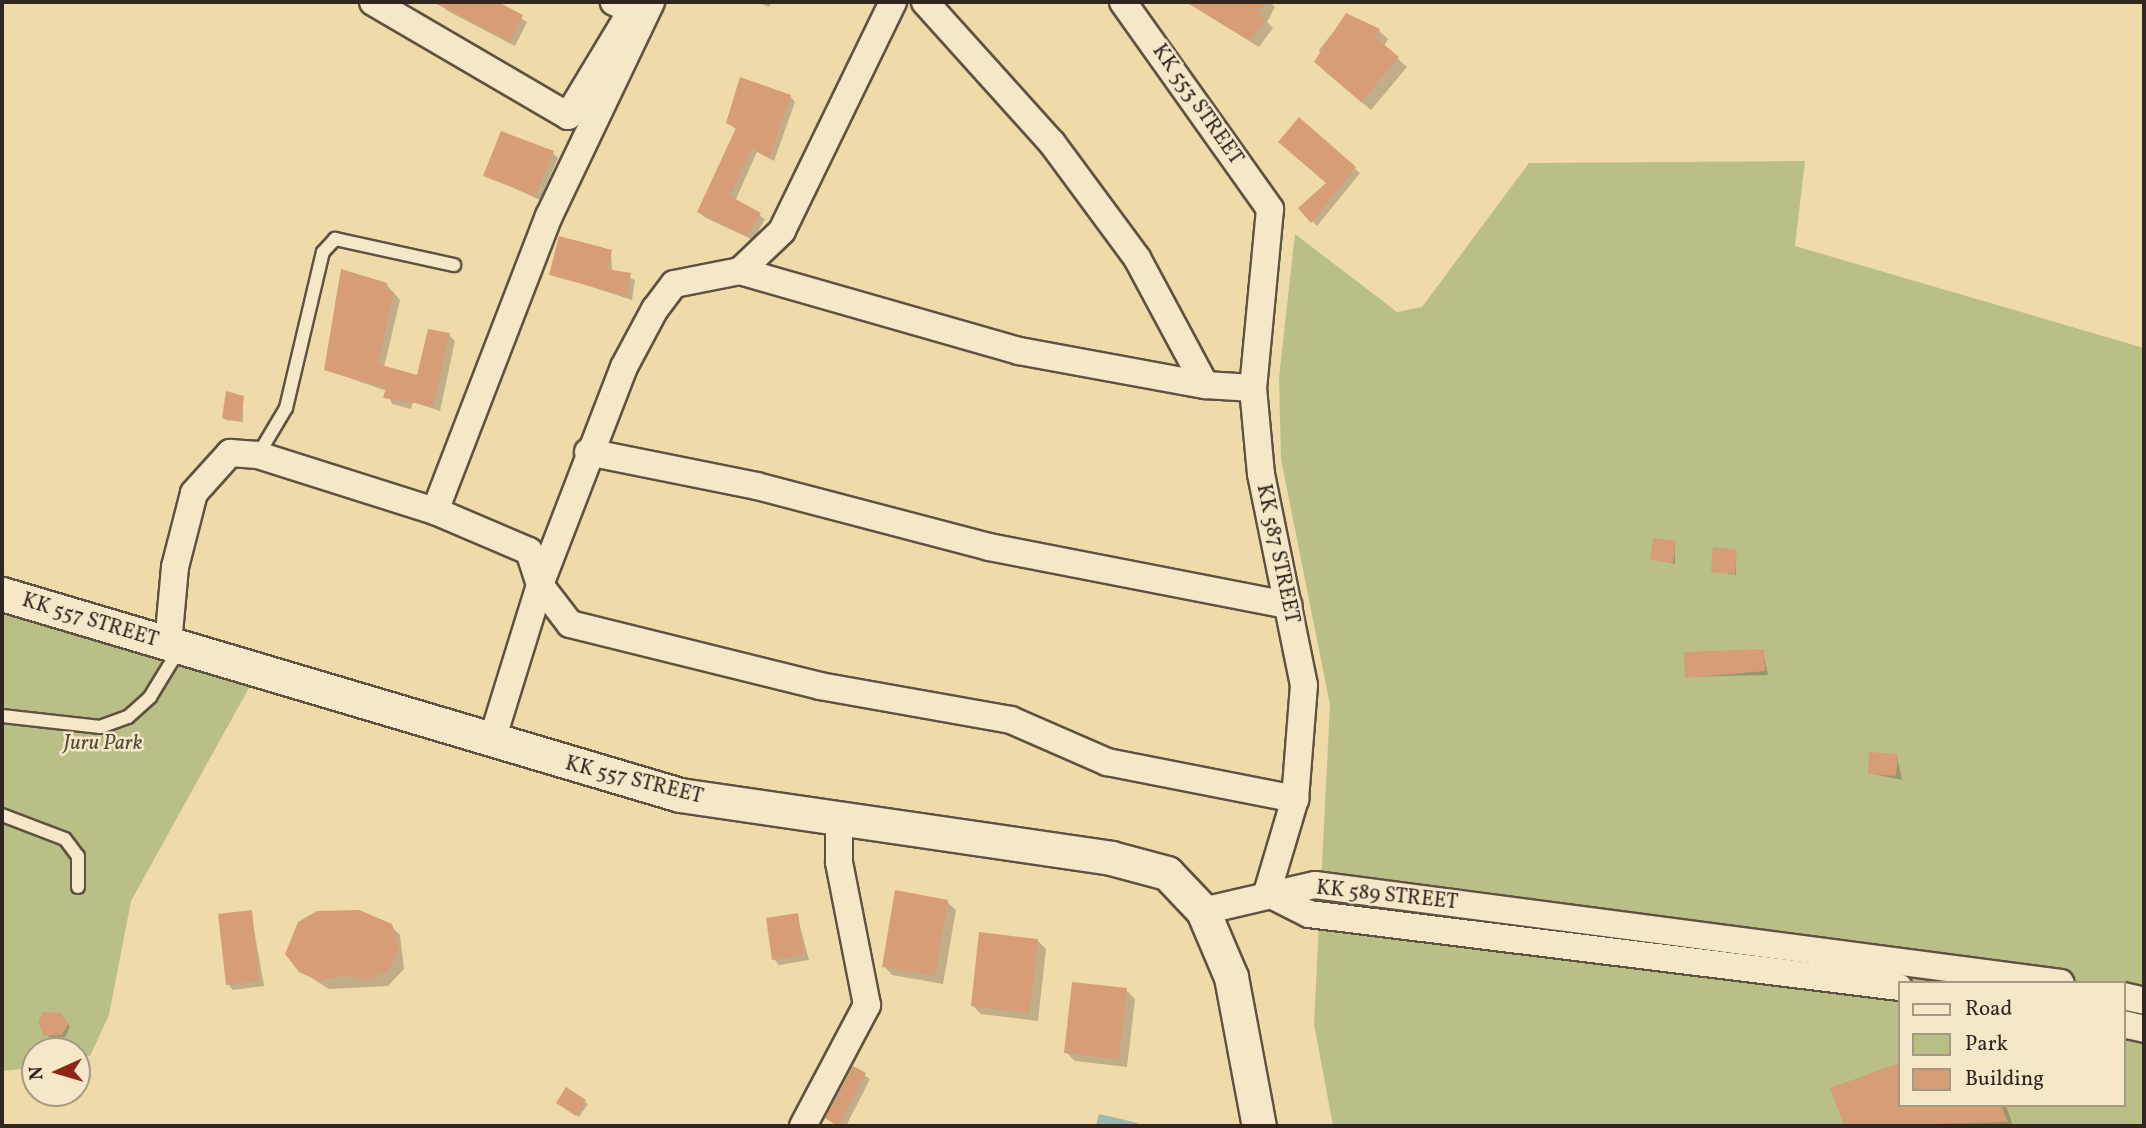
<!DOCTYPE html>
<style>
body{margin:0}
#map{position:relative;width:2146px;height:1128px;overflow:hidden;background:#efdaaa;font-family:Vollkorn,serif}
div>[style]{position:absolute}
.green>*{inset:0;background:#babf88}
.water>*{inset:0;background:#9cb9b1}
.shadow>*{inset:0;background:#0003}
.building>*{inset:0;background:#d79d77}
.roads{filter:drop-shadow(2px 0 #605242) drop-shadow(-2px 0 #605242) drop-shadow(0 2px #605242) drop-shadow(0 -2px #605242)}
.service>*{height:12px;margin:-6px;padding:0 6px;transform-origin:6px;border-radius:6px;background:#f5e7c8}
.minor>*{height:26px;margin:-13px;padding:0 13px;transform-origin:13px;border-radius:13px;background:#f5e7c8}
.tertiary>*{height:33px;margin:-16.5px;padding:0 16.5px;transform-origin:16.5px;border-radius:16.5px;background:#f5e7c8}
span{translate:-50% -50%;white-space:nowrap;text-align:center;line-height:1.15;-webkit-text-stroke:5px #f5e7c8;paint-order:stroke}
.street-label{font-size:21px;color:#30251f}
.park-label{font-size:21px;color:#524c39;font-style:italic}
.frame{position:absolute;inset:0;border:4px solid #30251f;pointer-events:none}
.legend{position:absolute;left:1898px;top:981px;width:228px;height:126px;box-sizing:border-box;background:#f5e7c8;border:2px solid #a69984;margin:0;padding:9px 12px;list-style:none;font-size:21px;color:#30251f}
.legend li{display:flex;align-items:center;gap:14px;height:35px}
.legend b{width:35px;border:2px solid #a69984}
.north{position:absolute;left:21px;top:1037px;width:70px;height:70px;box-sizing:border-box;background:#f5e7c8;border:2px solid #a69984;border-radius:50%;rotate:266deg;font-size:19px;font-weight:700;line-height:28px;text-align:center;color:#30251f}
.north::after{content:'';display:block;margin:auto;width:24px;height:32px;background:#8f2418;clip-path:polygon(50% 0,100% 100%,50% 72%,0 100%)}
</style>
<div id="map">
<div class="green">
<i style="clip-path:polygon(evenodd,1805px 161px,1795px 246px,2144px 348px,2144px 1126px,1333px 1126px,1314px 1024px,1330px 705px,1281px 459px,1279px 378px,1295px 234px,1397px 312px,1422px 307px,1529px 163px,1805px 161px,1899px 983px,2123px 983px,2123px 1105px,1899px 1105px,1899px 983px)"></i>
<i style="clip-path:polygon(2px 603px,250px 686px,131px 901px,109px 1015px,90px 1056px,35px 1051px,35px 1068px,2px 1071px)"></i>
</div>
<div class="water">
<i style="clip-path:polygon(1099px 1114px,1138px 1123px,1137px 1126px,1096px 1126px)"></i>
</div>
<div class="shadow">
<i style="clip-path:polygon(443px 2px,494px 2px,527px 22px,515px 46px,446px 10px)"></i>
<i style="clip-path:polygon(757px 2px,772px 2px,769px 7px)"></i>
<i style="clip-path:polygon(1186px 2px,1270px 2px,1275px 7px,1267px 22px,1273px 28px,1259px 47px)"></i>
<i style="clip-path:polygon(1346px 16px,1379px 31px,1388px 39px,1384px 46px,1407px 67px,1371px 110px,1325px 71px,1319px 50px)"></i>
<i style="clip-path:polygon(790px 96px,795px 102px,774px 161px,757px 152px,735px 201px,765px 219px,753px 240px,704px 217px,699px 212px,737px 130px,728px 123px)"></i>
<i style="clip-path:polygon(1299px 119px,1360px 173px,1317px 226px,1300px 208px,1328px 183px)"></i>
<i style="clip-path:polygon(553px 153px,558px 158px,540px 200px,485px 175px)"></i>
<i style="clip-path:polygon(611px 251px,612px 271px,635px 280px,632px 300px,551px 274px)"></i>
<i style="clip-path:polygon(386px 284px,400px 300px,384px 367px,418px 377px,449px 335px,455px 341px,440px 411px,413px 402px,411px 409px,392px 404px,387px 391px,326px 370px)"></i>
<i style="clip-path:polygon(243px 397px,243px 422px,226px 420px,223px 417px)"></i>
<i style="clip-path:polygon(1675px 542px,1675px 564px,1652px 559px)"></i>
<i style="clip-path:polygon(1736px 551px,1736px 575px,1713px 571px)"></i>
<i style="clip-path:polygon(1763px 651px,1768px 675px,1687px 677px)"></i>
<i style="clip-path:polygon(1897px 756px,1902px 780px,1869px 773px)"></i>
<i style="clip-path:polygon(947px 902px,956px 910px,943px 984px,892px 975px,884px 966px)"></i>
<i style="clip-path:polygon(251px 913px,264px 986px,233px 990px,228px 984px)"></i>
<i style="clip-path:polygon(797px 915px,809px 960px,779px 965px,774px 959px)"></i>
<i style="clip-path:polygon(391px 926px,400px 935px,404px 969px,388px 986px,329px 989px,301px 971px)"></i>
<i style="clip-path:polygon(1037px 940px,1046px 949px,1038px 1021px,981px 1014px,972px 1005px)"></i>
<i style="clip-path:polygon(1126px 990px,1135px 999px,1127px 1067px,1075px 1061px,1066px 1052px)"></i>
<i style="clip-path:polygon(64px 1018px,70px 1027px,65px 1037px,48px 1037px)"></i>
<i style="clip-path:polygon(1899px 1064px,1899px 1105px,2006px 1105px,2013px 1126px,1846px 1126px,1832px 1089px)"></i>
<i style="clip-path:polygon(853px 1068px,870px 1079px,846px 1126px,838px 1126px,832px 1123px)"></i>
<i style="clip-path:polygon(567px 1089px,588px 1104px,579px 1117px,561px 1105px)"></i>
</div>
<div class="building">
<i style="clip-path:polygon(433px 2px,498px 2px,523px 15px,510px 42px)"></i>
<i style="clip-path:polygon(1186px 2px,1266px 2px,1259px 14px,1266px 19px,1250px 41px)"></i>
<i style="clip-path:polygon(1346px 13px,1380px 29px,1375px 37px,1399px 57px,1361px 102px,1314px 62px)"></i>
<i style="clip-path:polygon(740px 77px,791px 95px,769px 158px,752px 148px,730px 196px,761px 213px,747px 236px,697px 212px,736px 128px,726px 123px)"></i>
<i style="clip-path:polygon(1299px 117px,1356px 167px,1311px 223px,1298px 208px,1326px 183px,1278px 142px)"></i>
<i style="clip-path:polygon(501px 131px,554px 151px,535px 196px,483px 176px)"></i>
<i style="clip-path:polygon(559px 236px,612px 250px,607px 269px,631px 273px,627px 296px,549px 275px)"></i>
<i style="clip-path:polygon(341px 269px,387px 283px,385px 289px,394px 292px,378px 364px,417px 375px,428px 329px,450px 333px,433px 406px,383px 398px,386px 388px,324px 370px)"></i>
<i style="clip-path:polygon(226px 391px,244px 396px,241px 421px,222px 418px)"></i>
<i style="clip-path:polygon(1653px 538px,1676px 541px,1673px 563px,1650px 560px)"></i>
<i style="clip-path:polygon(1713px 547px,1737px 550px,1735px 574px,1711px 572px)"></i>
<i style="clip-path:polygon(1764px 649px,1765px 671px,1685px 678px,1684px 652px)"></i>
<i style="clip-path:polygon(1869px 752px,1898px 754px,1896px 776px,1868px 774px)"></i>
<i style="clip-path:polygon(895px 890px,948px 900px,935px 976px,882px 967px)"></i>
<i style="clip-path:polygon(252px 910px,259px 981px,226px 985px,218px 914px)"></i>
<i style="clip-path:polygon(359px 910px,392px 924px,399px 948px,389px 970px,367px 981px,344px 976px,319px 981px,299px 972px,285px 954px,298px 922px,317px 911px)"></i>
<i style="clip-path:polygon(798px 913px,804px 955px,772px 960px,766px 918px)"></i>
<i style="clip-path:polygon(979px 932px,1038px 939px,1030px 1013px,971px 1006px)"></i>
<i style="clip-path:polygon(1072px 982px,1127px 988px,1119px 1059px,1064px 1053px)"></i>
<i style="clip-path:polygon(43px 1012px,61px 1013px,68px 1024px,62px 1035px,44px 1036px,38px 1021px)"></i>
<i style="clip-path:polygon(1899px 1063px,1899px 1105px,2001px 1105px,2008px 1122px,1844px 1126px,1830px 1088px)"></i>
<i style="clip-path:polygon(853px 1066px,866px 1073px,838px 1126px,825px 1118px)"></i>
<i style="clip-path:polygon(566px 1087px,586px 1100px,576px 1116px,556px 1103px)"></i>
</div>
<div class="roads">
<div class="service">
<i style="left:258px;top:455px;width:55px;rotate:-59.2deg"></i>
<i style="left:286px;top:408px;width:160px;rotate:-76.7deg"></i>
<i style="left:323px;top:252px;width:18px;rotate:-47deg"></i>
<i style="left:335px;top:239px;width:122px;rotate:12.3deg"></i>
<i style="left:2px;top:716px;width:99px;rotate:6.4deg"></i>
<i style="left:100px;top:727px;width:30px;rotate:-20deg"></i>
<i style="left:128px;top:717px;width:30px;rotate:-42deg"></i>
<i style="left:150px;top:697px;width:57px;rotate:-58.5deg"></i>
<i style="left:2px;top:815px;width:67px;rotate:20.9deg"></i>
<i style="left:65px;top:839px;width:21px;rotate:53deg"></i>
<i style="left:78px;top:856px;width:31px;rotate:90deg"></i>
</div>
<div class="minor">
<i style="left:373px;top:2px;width:226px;rotate:30.3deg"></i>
<i style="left:568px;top:116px;width:124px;rotate:-58.9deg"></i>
<i style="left:632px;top:10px;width:20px;rotate:-156deg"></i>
<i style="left:893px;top:2px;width:254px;rotate:115.9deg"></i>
<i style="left:782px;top:231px;width:58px;rotate:136.4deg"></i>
<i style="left:740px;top:271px;width:67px;rotate:168.9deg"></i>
<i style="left:674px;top:284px;width:31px;rotate:127deg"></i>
<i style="left:655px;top:309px;width:66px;rotate:118.1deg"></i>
<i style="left:624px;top:367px;width:234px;rotate:111.1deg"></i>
<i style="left:540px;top:585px;width:49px;rotate:52.4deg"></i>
<i style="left:570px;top:624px;width:258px;rotate:13.9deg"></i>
<i style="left:820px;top:686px;width:194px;rotate:10.1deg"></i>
<i style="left:1011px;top:720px;width:105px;rotate:23.6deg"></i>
<i style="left:1107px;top:762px;width:192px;rotate:11.1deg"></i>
<i style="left:925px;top:2px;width:190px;rotate:48deg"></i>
<i style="left:1052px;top:143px;width:143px;rotate:53.5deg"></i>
<i style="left:1137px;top:258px;width:144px;rotate:61.8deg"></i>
<i style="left:1205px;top:385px;width:48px;rotate:3.6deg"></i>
<i style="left:1123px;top:2px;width:254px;rotate:54.6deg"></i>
<i style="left:1270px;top:209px;width:180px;rotate:95.4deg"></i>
<i style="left:1253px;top:388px;width:86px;rotate:84.7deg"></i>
<i style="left:1261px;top:474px;width:215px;rotate:78.5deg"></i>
<i style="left:1304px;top:685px;width:114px;rotate:94.5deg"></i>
<i style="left:1295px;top:799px;width:98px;rotate:106.6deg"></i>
<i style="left:740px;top:271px;width:290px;rotate:16deg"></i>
<i style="left:1019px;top:351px;width:189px;rotate:10.4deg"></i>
<i style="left:588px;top:452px;width:172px;rotate:11.4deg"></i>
<i style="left:757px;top:486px;width:240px;rotate:14.7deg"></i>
<i style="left:989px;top:547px;width:305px;rotate:11deg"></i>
<i style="left:435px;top:511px;width:316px;rotate:-68.9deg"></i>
<i style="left:549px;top:216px;width:237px;rotate:-64.5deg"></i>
<i style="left:168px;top:644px;width:77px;rotate:-84.8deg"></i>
<i style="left:175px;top:567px;width:76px;rotate:-75.6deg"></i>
<i style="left:194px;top:493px;width:54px;rotate:-48deg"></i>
<i style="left:230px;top:453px;width:28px;rotate:4deg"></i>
<i style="left:258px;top:455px;width:186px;rotate:17.6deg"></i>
<i style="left:435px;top:511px;width:102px;rotate:23.1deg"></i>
<i style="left:529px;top:551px;width:36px;rotate:72deg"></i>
<i style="left:540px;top:585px;width:165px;rotate:107.2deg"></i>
<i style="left:1267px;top:893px;width:47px;rotate:26.6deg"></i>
<i style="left:1309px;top:914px;width:594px;rotate:7.05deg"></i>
<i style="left:1203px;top:911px;width:115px;rotate:-13.1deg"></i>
<i style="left:1315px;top:885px;width:752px;rotate:7.48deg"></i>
<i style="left:2123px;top:996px;width:22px;rotate:13deg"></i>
<i style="left:2123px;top:1024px;width:22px;rotate:13deg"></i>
<i style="left:803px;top:1126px;width:137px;rotate:-62.1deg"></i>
<i style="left:867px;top:1005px;width:146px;rotate:-101.1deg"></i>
<i style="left:839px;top:862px;width:41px;rotate:-90deg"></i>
</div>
<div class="tertiary">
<i style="left:2px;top:594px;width:707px;rotate:16.51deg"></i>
<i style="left:680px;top:795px;width:436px;rotate:8.3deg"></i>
<i style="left:1111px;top:858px;width:58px;rotate:15deg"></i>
<i style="left:1167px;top:873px;width:52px;rotate:46.5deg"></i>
<i style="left:1203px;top:911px;width:72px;rotate:67deg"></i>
<i style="left:1231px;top:977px;width:152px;rotate:79.4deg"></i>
</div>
</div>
<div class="street-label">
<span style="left:1197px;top:105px;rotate:55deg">KK 553 STREET</span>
<span style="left:1277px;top:554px;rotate:78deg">KK 587 STREET</span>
<span style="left:90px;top:621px;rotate:17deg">KK 557 STREET</span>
<span style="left:634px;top:781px;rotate:14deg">KK 557 STREET</span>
<span style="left:1387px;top:896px;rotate:6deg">KK 589 STREET</span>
</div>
<div class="park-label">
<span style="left:103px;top:744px">Juru Park</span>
</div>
<div class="frame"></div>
<ul class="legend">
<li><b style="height:9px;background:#f5e7c8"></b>Road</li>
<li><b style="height:19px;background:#babf88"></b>Park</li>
<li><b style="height:19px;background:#d79d77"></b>Building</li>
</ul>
<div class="north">N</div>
</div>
